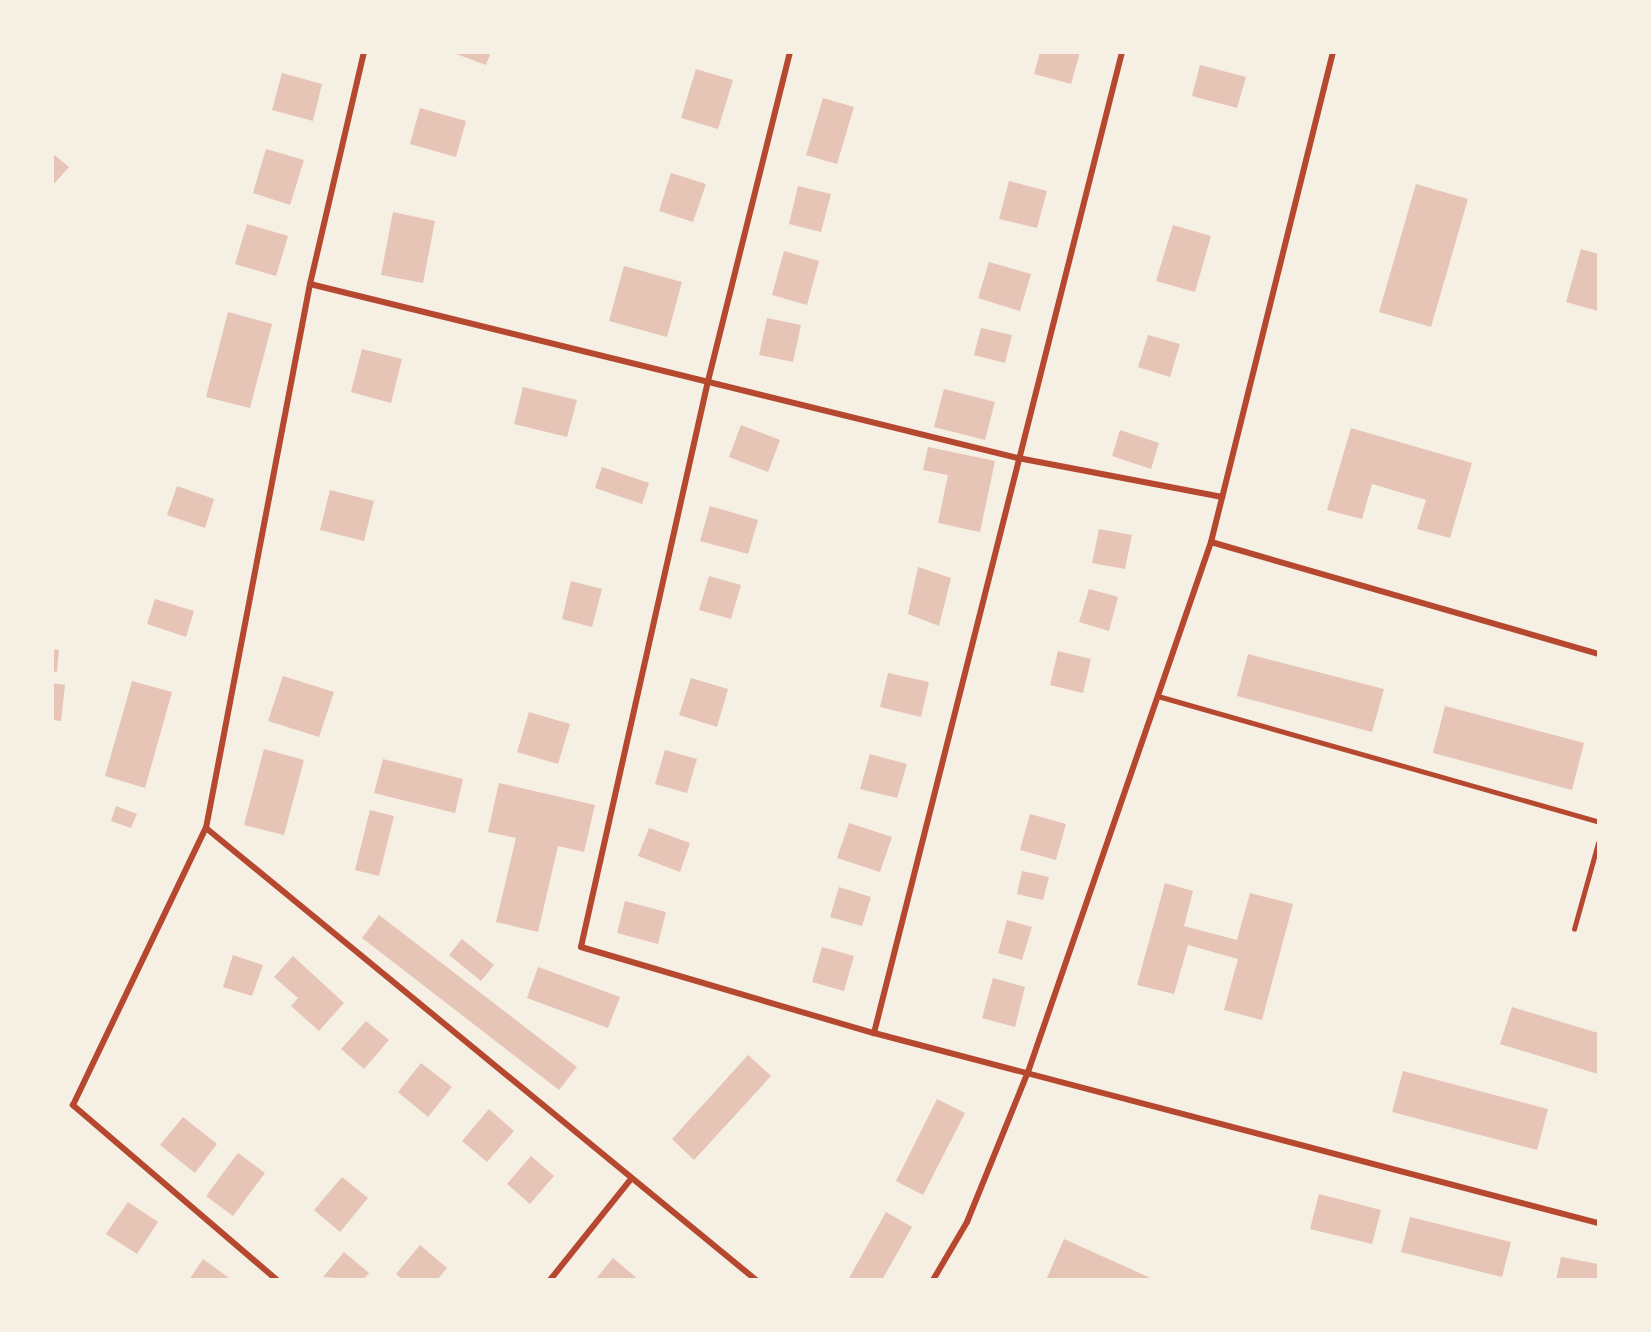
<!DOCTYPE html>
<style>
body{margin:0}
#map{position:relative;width:1651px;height:1332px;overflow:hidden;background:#f6efe4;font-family:"Work Sans",sans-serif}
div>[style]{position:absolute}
.building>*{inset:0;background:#e6c5b7}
.service>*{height:4.5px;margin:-2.25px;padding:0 2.25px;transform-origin:2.25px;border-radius:2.25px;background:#b5482f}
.minor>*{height:6px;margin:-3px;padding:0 3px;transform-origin:3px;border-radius:3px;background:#b5482f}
span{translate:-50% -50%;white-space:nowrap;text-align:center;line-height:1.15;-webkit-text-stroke:4.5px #f6efe4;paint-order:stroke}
.frame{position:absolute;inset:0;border:54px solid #f6efe4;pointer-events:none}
</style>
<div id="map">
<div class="building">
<i style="clip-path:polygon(451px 52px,491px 52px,486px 65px)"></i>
<i style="clip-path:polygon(1040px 52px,1080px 52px,1071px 84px,1034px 74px)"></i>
<i style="clip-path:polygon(1200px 65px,1246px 77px,1237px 108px,1192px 96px)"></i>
<i style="clip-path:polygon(696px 69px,733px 80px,718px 129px,681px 118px)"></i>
<i style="clip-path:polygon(282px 73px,322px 84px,313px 121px,272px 110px)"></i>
<i style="clip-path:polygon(823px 98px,854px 107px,837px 164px,806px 155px)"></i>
<i style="clip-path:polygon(420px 108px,466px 121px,456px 157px,410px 144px)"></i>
<i style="clip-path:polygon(266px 149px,304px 160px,290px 205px,253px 193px)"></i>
<i style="clip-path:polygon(52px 153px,69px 167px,52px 186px)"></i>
<i style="clip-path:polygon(671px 173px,706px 184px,693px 222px,659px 211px)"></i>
<i style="clip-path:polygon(1009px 181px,1047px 191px,1037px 228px,999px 219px)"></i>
<i style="clip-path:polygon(1416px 184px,1468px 199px,1431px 327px,1379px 312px)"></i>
<i style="clip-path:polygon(798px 186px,831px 194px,821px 232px,789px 224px)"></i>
<i style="clip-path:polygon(393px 212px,435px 221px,423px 283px,381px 275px)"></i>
<i style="clip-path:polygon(247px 224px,288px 236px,276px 276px,235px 264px)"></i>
<i style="clip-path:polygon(1173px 225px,1211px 236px,1195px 292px,1156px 281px)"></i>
<i style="clip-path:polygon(1581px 249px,1598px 254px,1598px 311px,1566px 302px)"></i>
<i style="clip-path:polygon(784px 251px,819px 261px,807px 305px,772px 295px)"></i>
<i style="clip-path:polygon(989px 262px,1031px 274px,1020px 311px,978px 298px)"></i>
<i style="clip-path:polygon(624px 266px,682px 282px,667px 337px,609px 321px)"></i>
<i style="clip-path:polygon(228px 312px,272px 324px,250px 408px,206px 397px)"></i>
<i style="clip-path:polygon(767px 318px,801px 325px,793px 362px,759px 355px)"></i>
<i style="clip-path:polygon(981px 328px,1012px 335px,1005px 363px,974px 355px)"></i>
<i style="clip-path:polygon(1148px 335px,1180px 344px,1170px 377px,1138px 367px)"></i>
<i style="clip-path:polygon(362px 349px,402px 359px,391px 403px,351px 392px)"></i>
<i style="clip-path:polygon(523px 387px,577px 400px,567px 437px,514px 424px)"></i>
<i style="clip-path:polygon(944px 389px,995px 402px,985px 440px,934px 427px)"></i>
<i style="clip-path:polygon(741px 425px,780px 440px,768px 472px,729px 457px)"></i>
<i style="clip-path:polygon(1351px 428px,1472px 463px,1450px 538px,1417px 529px,1426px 500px,1372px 484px,1362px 519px,1327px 510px)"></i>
<i style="clip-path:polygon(1120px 430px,1159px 443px,1151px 469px,1112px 456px)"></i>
<i style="clip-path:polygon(928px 447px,995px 461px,980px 532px,938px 523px,948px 475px,923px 470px)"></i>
<i style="clip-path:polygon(602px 467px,649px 483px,642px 504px,595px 488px)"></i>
<i style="clip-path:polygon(177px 486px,214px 499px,205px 528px,167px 515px)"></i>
<i style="clip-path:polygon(330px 490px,374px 501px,364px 541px,320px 530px)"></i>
<i style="clip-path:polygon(710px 506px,758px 520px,748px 554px,700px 541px)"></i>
<i style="clip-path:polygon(1099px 529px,1132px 535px,1125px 569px,1092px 563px)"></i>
<i style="clip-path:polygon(918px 567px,951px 578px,939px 626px,908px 614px)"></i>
<i style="clip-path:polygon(709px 576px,741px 585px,731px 619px,699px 610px)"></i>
<i style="clip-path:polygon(571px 581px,602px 589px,592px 627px,562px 619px)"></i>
<i style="clip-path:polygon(1089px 589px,1118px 597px,1109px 631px,1079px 622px)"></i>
<i style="clip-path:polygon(155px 599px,194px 611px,186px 637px,147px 624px)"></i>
<i style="clip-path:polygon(52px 649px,59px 650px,57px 672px,52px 671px)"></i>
<i style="clip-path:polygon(1058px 651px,1091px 659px,1083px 693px,1050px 685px)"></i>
<i style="clip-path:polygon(1248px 654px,1384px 689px,1372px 732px,1237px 696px)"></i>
<i style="clip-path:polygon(888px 673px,929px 682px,921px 717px,880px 707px)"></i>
<i style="clip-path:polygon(283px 676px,334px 692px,319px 737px,268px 721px)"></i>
<i style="clip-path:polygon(691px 678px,728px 689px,717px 727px,679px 715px)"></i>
<i style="clip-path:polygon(132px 681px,172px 692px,145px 788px,105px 776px)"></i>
<i style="clip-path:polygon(52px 683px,65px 685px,61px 721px,52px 720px)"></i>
<i style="clip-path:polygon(1445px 706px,1584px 743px,1572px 790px,1433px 753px)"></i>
<i style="clip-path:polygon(529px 712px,570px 724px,558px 764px,517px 752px)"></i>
<i style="clip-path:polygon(264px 749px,304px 760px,284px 835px,244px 825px)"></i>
<i style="clip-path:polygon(665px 750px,697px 759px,687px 793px,655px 784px)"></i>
<i style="clip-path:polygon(870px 754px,907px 764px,897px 798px,860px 789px)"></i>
<i style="clip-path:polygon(383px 759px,463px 779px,455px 813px,374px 793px)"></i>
<i style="clip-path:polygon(499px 783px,595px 805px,584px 852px,558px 846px,538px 932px,496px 922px,516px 838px,488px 832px)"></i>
<i style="clip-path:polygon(116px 806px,137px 814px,131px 828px,111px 821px)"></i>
<i style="clip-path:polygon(370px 810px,394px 816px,379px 876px,355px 870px)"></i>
<i style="clip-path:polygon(1030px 814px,1066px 824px,1056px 860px,1020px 850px)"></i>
<i style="clip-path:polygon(849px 823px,892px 837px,880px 872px,837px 858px)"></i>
<i style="clip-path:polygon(649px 828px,690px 843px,680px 872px,638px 856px)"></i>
<i style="clip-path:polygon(1022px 871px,1049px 877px,1043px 900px,1017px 894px)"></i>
<i style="clip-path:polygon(1165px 883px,1193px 891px,1184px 926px,1237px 940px,1250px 893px,1293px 904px,1262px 1020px,1224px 1010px,1238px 959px,1188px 945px,1174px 994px,1137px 985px)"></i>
<i style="clip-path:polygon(839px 887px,871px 897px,862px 926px,830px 917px)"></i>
<i style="clip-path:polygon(625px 901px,666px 912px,658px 944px,617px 933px)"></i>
<i style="clip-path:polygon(379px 915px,577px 1067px,559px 1090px,362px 938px)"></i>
<i style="clip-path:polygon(1007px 920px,1032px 927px,1022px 960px,998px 953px)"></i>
<i style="clip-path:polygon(462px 939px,494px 965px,481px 981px,449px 955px)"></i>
<i style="clip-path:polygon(822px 947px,854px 956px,844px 991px,812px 982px)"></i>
<i style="clip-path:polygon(233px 955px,263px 965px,252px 996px,223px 987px)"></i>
<i style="clip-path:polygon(293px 956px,344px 1003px,319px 1031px,291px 1006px,298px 998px,274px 977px)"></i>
<i style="clip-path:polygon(538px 967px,620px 997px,608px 1028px,527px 998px)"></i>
<i style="clip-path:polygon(993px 978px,1025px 987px,1015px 1027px,982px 1018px)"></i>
<i style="clip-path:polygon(1512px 1007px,1598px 1033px,1598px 1074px,1500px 1044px)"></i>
<i style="clip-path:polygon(366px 1021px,389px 1040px,364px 1069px,341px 1049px)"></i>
<i style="clip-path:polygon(748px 1055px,771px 1076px,694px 1160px,672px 1139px)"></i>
<i style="clip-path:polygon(421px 1063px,452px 1087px,428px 1117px,398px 1092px)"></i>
<i style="clip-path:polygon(1403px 1071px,1548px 1109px,1537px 1150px,1392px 1112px)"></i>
<i style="clip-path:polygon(937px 1099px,965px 1113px,923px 1195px,896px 1181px)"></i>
<i style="clip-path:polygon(489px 1109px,514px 1131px,487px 1162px,462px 1141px)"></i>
<i style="clip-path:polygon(183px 1117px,217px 1144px,195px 1173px,160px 1145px)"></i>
<i style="clip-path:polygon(238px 1153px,265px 1173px,233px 1216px,206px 1196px)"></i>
<i style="clip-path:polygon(531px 1156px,554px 1176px,530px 1204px,507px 1184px)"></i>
<i style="clip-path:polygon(342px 1177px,368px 1198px,340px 1232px,314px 1210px)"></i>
<i style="clip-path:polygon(1319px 1194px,1381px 1210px,1372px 1244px,1310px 1229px)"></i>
<i style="clip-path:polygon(128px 1202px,158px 1222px,137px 1254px,106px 1234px)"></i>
<i style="clip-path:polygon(886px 1212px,912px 1227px,882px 1280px,848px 1280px)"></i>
<i style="clip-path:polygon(1410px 1217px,1511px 1242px,1502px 1277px,1401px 1252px)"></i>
<i style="clip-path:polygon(1064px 1239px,1155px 1280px,1046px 1280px)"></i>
<i style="clip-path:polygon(420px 1245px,447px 1268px,437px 1280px,403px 1280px,396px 1274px)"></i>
<i style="clip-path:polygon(344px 1252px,369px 1273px,363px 1280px,323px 1277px)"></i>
<i style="clip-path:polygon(1561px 1257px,1598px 1264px,1598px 1280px,1556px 1280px)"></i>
<i style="clip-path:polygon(613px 1258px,639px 1280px,595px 1280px)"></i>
<i style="clip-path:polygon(203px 1259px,232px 1280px,189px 1280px)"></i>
</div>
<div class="service">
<i style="left:1158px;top:696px;width:457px;rotate:15.9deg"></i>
<i style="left:1574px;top:929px;width:89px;rotate:-74.4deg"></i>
</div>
<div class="minor">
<i style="left:790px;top:52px;width:339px;rotate:104deg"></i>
<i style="left:708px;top:381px;width:580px;rotate:102.65deg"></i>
<i style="left:581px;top:947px;width:305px;rotate:16.4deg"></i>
<i style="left:874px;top:1033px;width:749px;rotate:14.7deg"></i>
<i style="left:310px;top:284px;width:729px;rotate:13.81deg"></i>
<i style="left:1018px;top:458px;width:208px;rotate:10.8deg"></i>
<i style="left:1211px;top:542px;width:403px;rotate:16.1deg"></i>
<i style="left:206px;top:828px;width:712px;rotate:39.41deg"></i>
<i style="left:874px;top:1033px;width:1012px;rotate:-75.81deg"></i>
<i style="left:277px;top:1280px;width:269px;rotate:-139.4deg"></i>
<i style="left:73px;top:1105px;width:307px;rotate:-64.4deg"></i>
<i style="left:206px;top:828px;width:554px;rotate:-79.18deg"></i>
<i style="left:310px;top:284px;width:238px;rotate:-76.9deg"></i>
<i style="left:550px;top:1280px;width:129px;rotate:-51.3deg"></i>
<i style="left:933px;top:1280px;width:67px;rotate:-59.6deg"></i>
<i style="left:967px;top:1222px;width:162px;rotate:-67.9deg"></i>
<i style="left:1028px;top:1072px;width:561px;rotate:-70.95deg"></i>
<i style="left:1211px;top:542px;width:505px;rotate:-76.02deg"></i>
</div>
<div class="frame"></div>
</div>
